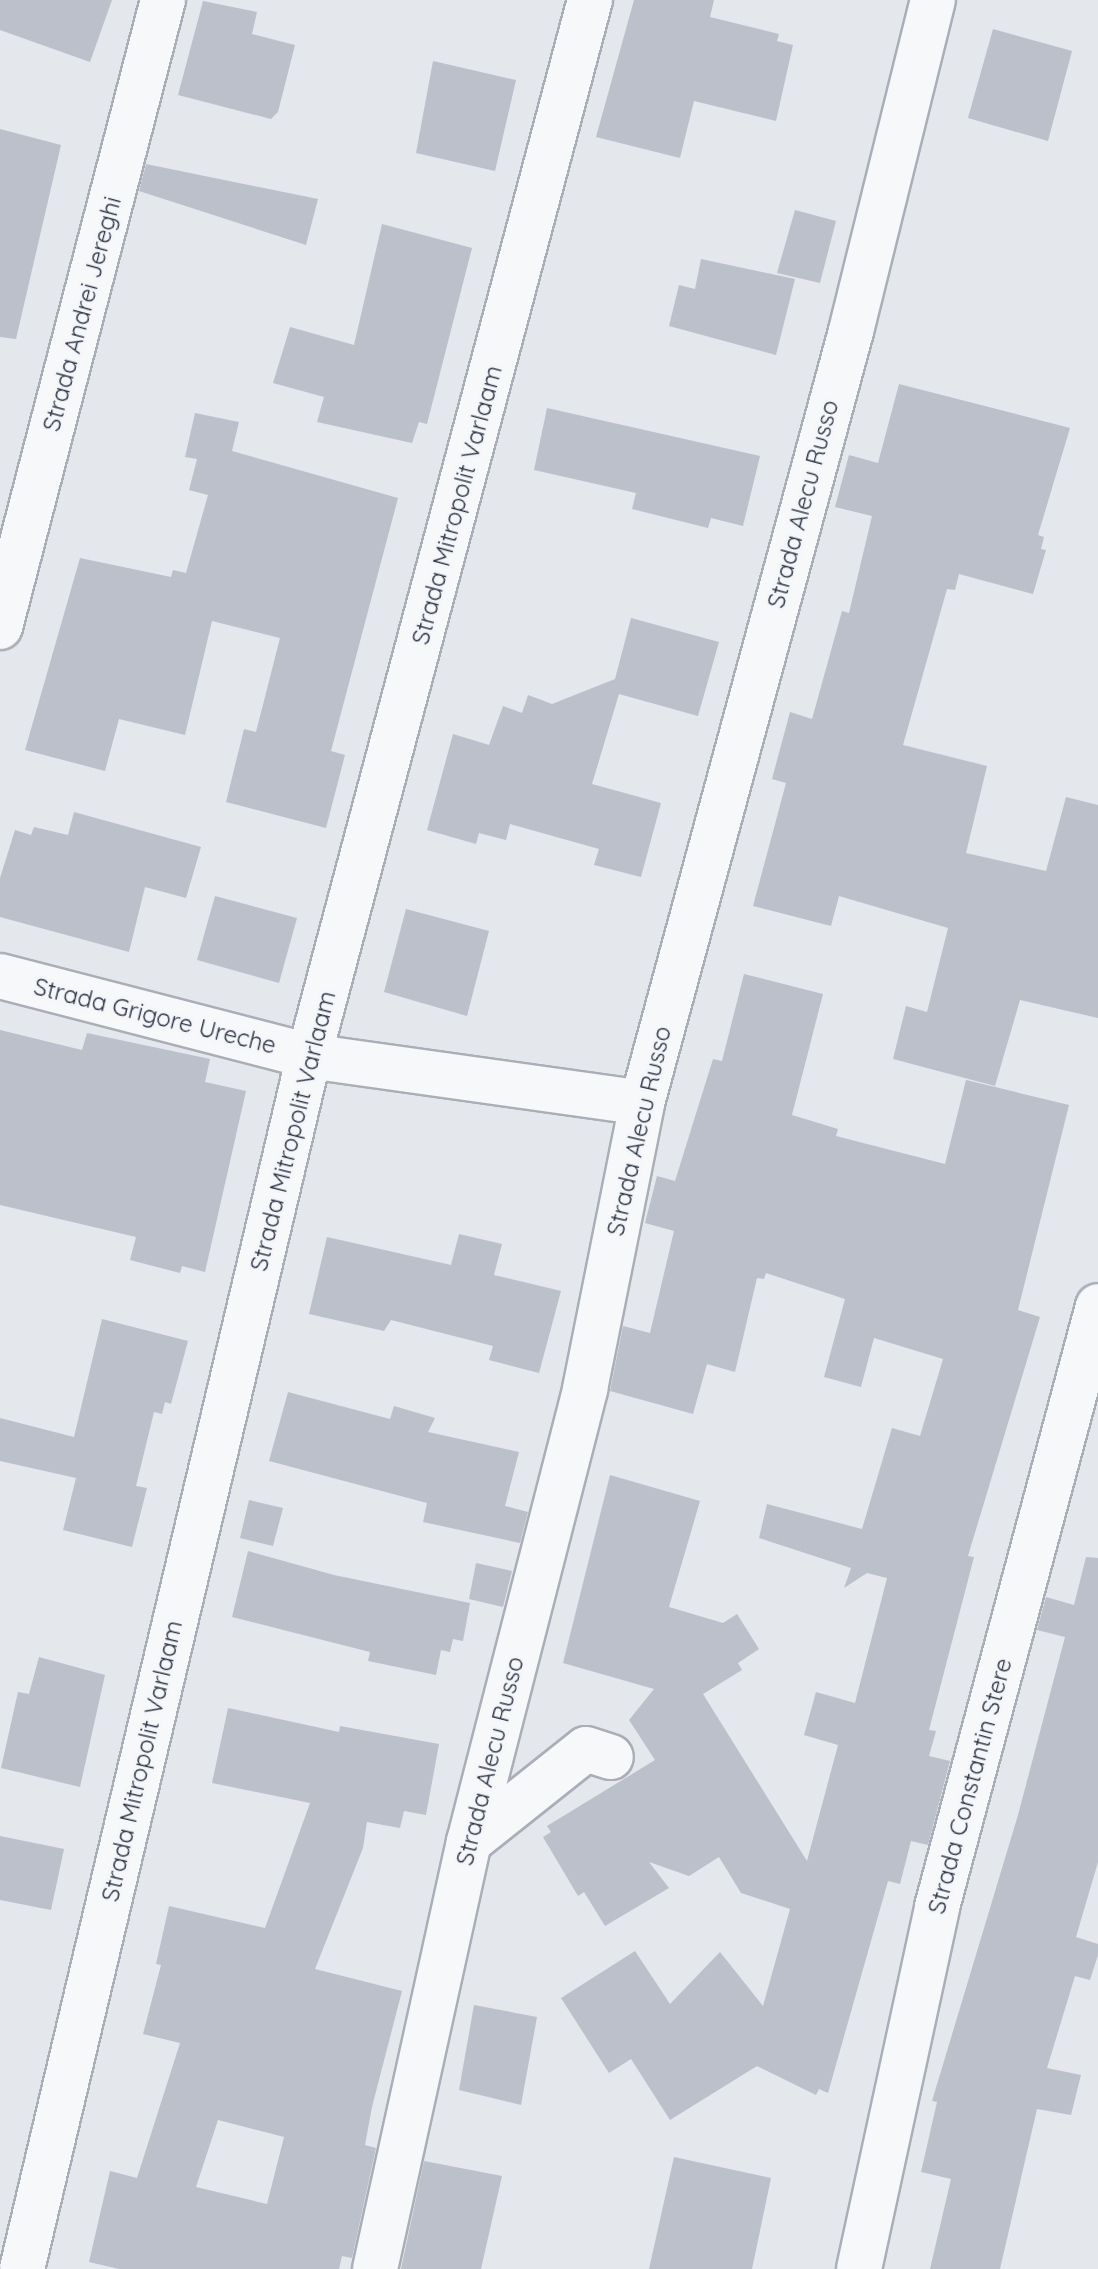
<!DOCTYPE html>
<style>
body{margin:0}
#map{position:relative;width:1098px;height:2269px;overflow:hidden;background:#e4e7ec;font-family:Quicksand,sans-serif}
div>[style]{position:absolute}
.building>*{inset:0;background:#bbc0ca}
.roads{filter:drop-shadow(2px 0 #a9aeb7) drop-shadow(-2px 0 #a9aeb7) drop-shadow(0 2px #a9aeb7) drop-shadow(0 -2px #a9aeb7)}
.minor>*{height:44px;margin:-22px;padding:0 22px;transform-origin:22px;border-radius:22px;background:#f7f8fa}
span{translate:-50% -50%;white-space:nowrap;text-align:center;line-height:1.15;-webkit-text-stroke:6px #f4f6f9;paint-order:stroke}
.street-label{font-size:24px;color:#2b3445}
</style>
<div id="map">
<div class="building">
<i style="clip-path:polygon(0 0,112px 0,90px 62px,0 30px)"></i>
<i style="clip-path:polygon(634px 0,714px 0,710px 17px,779px 34px,777px 41px,793px 45px,776px 121px,694px 101px,680px 158px,596px 137px)"></i>
<i style="clip-path:polygon(203px 1px,257px 12px,252px 34px,295px 45px,278px 112px,271px 119px,178px 95px)"></i>
<i style="clip-path:polygon(993px 29px,1072px 51px,1048px 141px,968px 118px)"></i>
<i style="clip-path:polygon(433px 61px,516px 80px,495px 171px,416px 153px)"></i>
<i style="clip-path:polygon(0 129px,61px 145px,16px 339px,0 337px)"></i>
<i style="clip-path:polygon(146px 164px,318px 199px,306px 245px,139px 191px)"></i>
<i style="clip-path:polygon(795px 210px,836px 221px,820px 283px,777px 273px)"></i>
<i style="clip-path:polygon(382px 224px,472px 248px,427px 424px,419px 422px,412px 443px,317px 422px,324px 397px,273px 383px,290px 327px,354px 345px)"></i>
<i style="clip-path:polygon(701px 259px,795px 279px,776px 355px,669px 326px,679px 285px,695px 289px)"></i>
<i style="clip-path:polygon(899px 384px,1070px 428px,1038px 535px,1044px 537px,1041px 549px,1046px 550px,1033px 594px,959px 574px,955px 590px,947px 589px,903px 745px,987px 766px,966px 853px,1046px 871px,1066px 797px,1098px 805px,1098px 1018px,1020px 1000px,995px 1086px,893px 1059px,906px 1006px,927px 1012px,948px 928px,839px 896px,831px 926px,753px 906px,786px 783px,772px 779px,790px 712px,812px 719px,842px 611px,849px 613px,872px 516px,835px 507px,849px 455px,878px 463px)"></i>
<i style="clip-path:polygon(547px 408px,760px 456px,743px 526px,711px 518px,708px 528px,632px 509px,636px 493px,534px 470px)"></i>
<i style="clip-path:polygon(195px 413px,239px 422px,232px 451px,398px 498px,331px 751px,345px 755px,326px 828px,226px 802px,244px 729px,256px 732px,280px 638px,212px 621px,185px 735px,119px 719px,105px 771px,25px 750px,80px 558px,171px 577px,173px 570px,186px 573px,208px 495px,189px 490px,197px 459px,185px 457px)"></i>
<i style="clip-path:polygon(631px 618px,719px 642px,698px 716px,619px 694px,592px 784px,661px 803px,641px 877px,594px 865px,599px 849px,510px 824px,506px 840px,479px 833px,476px 844px,427px 830px,453px 734px,489px 745px,503px 706px,522px 713px,528px 695px,552px 704px,615px 679px)"></i>
<i style="clip-path:polygon(74px 812px,201px 847px,186px 898px,145px 887px,129px 952px,0 917px,0 878px,15px 830px,31px 835px,34px 827px,68px 835px)"></i>
<i style="clip-path:polygon(215px 896px,297px 918px,279px 983px,197px 960px)"></i>
<i style="clip-path:polygon(406px 909px,489px 931px,467px 1016px,384px 992px)"></i>
<i style="clip-path:polygon(744px 974px,823px 994px,792px 1115px,838px 1129px,836px 1136px,945px 1164px,966px 1080px,1069px 1105px,1018px 1310px,1040px 1317px,968px 1556px,974px 1557px,929px 1730px,936px 1731px,929px 1756px,950px 1761px,928px 1845px,911px 1841px,900px 1884px,888px 1881px,828px 2093px,819px 2089px,816px 2095px,757px 2066px,670px 2120px,631px 2059px,609px 2073px,561px 1998px,635px 1951px,670px 2004px,720px 1952px,763px 2006px,790px 1909px,741px 1893px,719px 1857px,689px 1876px,649px 1862px,669px 1888px,605px 1926px,584px 1892px,578px 1896px,543px 1837px,551px 1832px,547px 1826px,655px 1760px,629px 1720px,654px 1689px,563px 1663px,610px 1475px,700px 1501px,669px 1607px,723px 1623px,737px 1614px,759px 1649px,738px 1663px,742px 1670px,703px 1694px,807px 1861px,838px 1745px,804px 1735px,816px 1692px,855px 1703px,887px 1578px,867px 1573px,844px 1588px,851px 1568px,759px 1538px,767px 1504px,862px 1529px,892px 1428px,920px 1436px,943px 1359px,874px 1338px,861px 1387px,824px 1377px,845px 1299px,766px 1273px,764px 1279px,757px 1278px,735px 1372px,707px 1364px,693px 1414px,610px 1391px,623px 1326px,650px 1333px,674px 1231px,645px 1223px,657px 1176px,675px 1181px,713px 1059px,722px 1061px)"></i>
<i style="clip-path:polygon(0 1030px,82px 1050px,87px 1033px,210px 1059px,205px 1082px,246px 1091px,205px 1272px,182px 1266px,180px 1273px,130px 1260px,136px 1237px,0 1205px)"></i>
<i style="clip-path:polygon(459px 1234px,502px 1244px,494px 1275px,561px 1291px,539px 1373px,489px 1360px,493px 1346px,391px 1320px,384px 1331px,309px 1314px,327px 1237px,451px 1265px)"></i>
<i style="clip-path:polygon(102px 1319px,188px 1341px,171px 1404px,165px 1402px,162px 1414px,154px 1412px,136px 1486px,147px 1488px,132px 1547px,63px 1530px,76px 1478px,0 1461px,0 1418px,74px 1437px)"></i>
<i style="clip-path:polygon(288px 1392px,390px 1419px,394px 1406px,435px 1418px,428px 1432px,519px 1452px,505px 1506px,528px 1512px,520px 1543px,423px 1522px,427px 1503px,269px 1461px)"></i>
<i style="clip-path:polygon(249px 1500px,283px 1508px,273px 1546px,240px 1538px)"></i>
<i style="clip-path:polygon(248px 1551px,334px 1575px,470px 1603px,463px 1641px,453px 1639px,450px 1652px,441px 1650px,436px 1675px,368px 1661px,370px 1652px,232px 1617px)"></i>
<i style="clip-path:polygon(1086px 1557px,1098px 1558px,1098px 1862px,1076px 1937px,1098px 1944px,1098px 1955px,1090px 1980px,1075px 1976px,1047px 2068px,1081px 2075px,1071px 2115px,1037px 2109px,1000px 2269px,930px 2269px,951px 2179px,921px 2172px,937px 2102px,932px 2101px,1018px 1815px,1065px 1637px,1037px 1630px,1046px 1597px,1074px 1605px)"></i>
<i style="clip-path:polygon(476px 1563px,512px 1571px,503px 1607px,469px 1599px)"></i>
<i style="clip-path:polygon(39px 1657px,105px 1675px,80px 1787px,1px 1768px,18px 1692px,29px 1694px)"></i>
<i style="clip-path:polygon(evenodd,228px 1708px,339px 1732px,340px 1726px,439px 1744px,426px 1815px,404px 1811px,400px 1828px,367px 1822px,363px 1848px,315px 1969px,402px 1991px,372px 2107px,365px 2145px,376px 2148px,352px 2258px,342px 2256px,339px 2269px,119px 2269px,89px 2262px,110px 2171px,137px 2178px,180px 2043px,143px 2034px,161px 1965px,156px 1964px,169px 1906px,265px 1928px,310px 1803px,212px 1783px,228px 1708px,218px 2120px,284px 2137px,267px 2204px,196px 2187px,218px 2120px)"></i>
<i style="clip-path:polygon(0 1836px,64px 1849px,51px 1910px,0 1900px)"></i>
<i style="clip-path:polygon(474px 2005px,537px 2017px,521px 2105px,459px 2090px)"></i>
<i style="clip-path:polygon(674px 2157px,771px 2178px,752px 2269px,649px 2269px)"></i>
<i style="clip-path:polygon(424px 2161px,502px 2176px,481px 2269px,401px 2269px)"></i>
</div>
<div class="roads">
<div class="minor">
<i style="left:0;top:627px;width:648px;rotate:-75.43deg"></i>
<i style="left:0;top:976px;width:319px;rotate:14.5deg"></i>
<i style="left:309px;top:1056px;width:336px;rotate:8deg"></i>
<i style="left:469px;top:1842px;width:149px;rotate:-38.5deg"></i>
<i style="left:586px;top:1749px;width:26px;rotate:18deg"></i>
<i style="left:22px;top:2269px;width:1246px;rotate:-76.69deg"></i>
<i style="left:309px;top:1056px;width:1093px;rotate:-75.1deg"></i>
<i style="left:375px;top:2269px;width:437px;rotate:-77.6deg"></i>
<i style="left:469px;top:1842px;width:468px;rotate:-75.6deg"></i>
<i style="left:585px;top:1389px;width:292px;rotate:-78.7deg"></i>
<i style="left:642px;top:1103px;width:800px;rotate:-74.85deg"></i>
<i style="left:851px;top:331px;width:341px;rotate:-76.1deg"></i>
<i style="left:859px;top:2269px;width:370px;rotate:-77.8deg"></i>
<i style="left:937px;top:1907px;width:622px;rotate:-75deg"></i>
</div>
</div>
<div class="street-label">
<span style="left:82px;top:314px;rotate:-75deg">Strada Andrei Jereghi</span>
<span style="left:803px;top:504px;rotate:-75deg">Strada Alecu Russo</span>
<span style="left:457px;top:505px;rotate:-75deg">Strada Mitropolit Varlaam</span>
<span style="left:155px;top:1016px;rotate:14deg">Strada Grigore Ureche</span>
<span style="left:293px;top:1131px;rotate:-76deg">Strada Mitropolit Varlaam</span>
<span style="left:639px;top:1131px;rotate:-77deg">Strada Alecu Russo</span>
<span style="left:142px;top:1761px;rotate:-77deg">Strada Mitropolit Varlaam</span>
<span style="left:490px;top:1761px;rotate:-76deg">Strada Alecu Russo</span>
<span style="left:970px;top:1786px;rotate:-75deg">Strada Constantin Stere</span>
</div>
</div>
